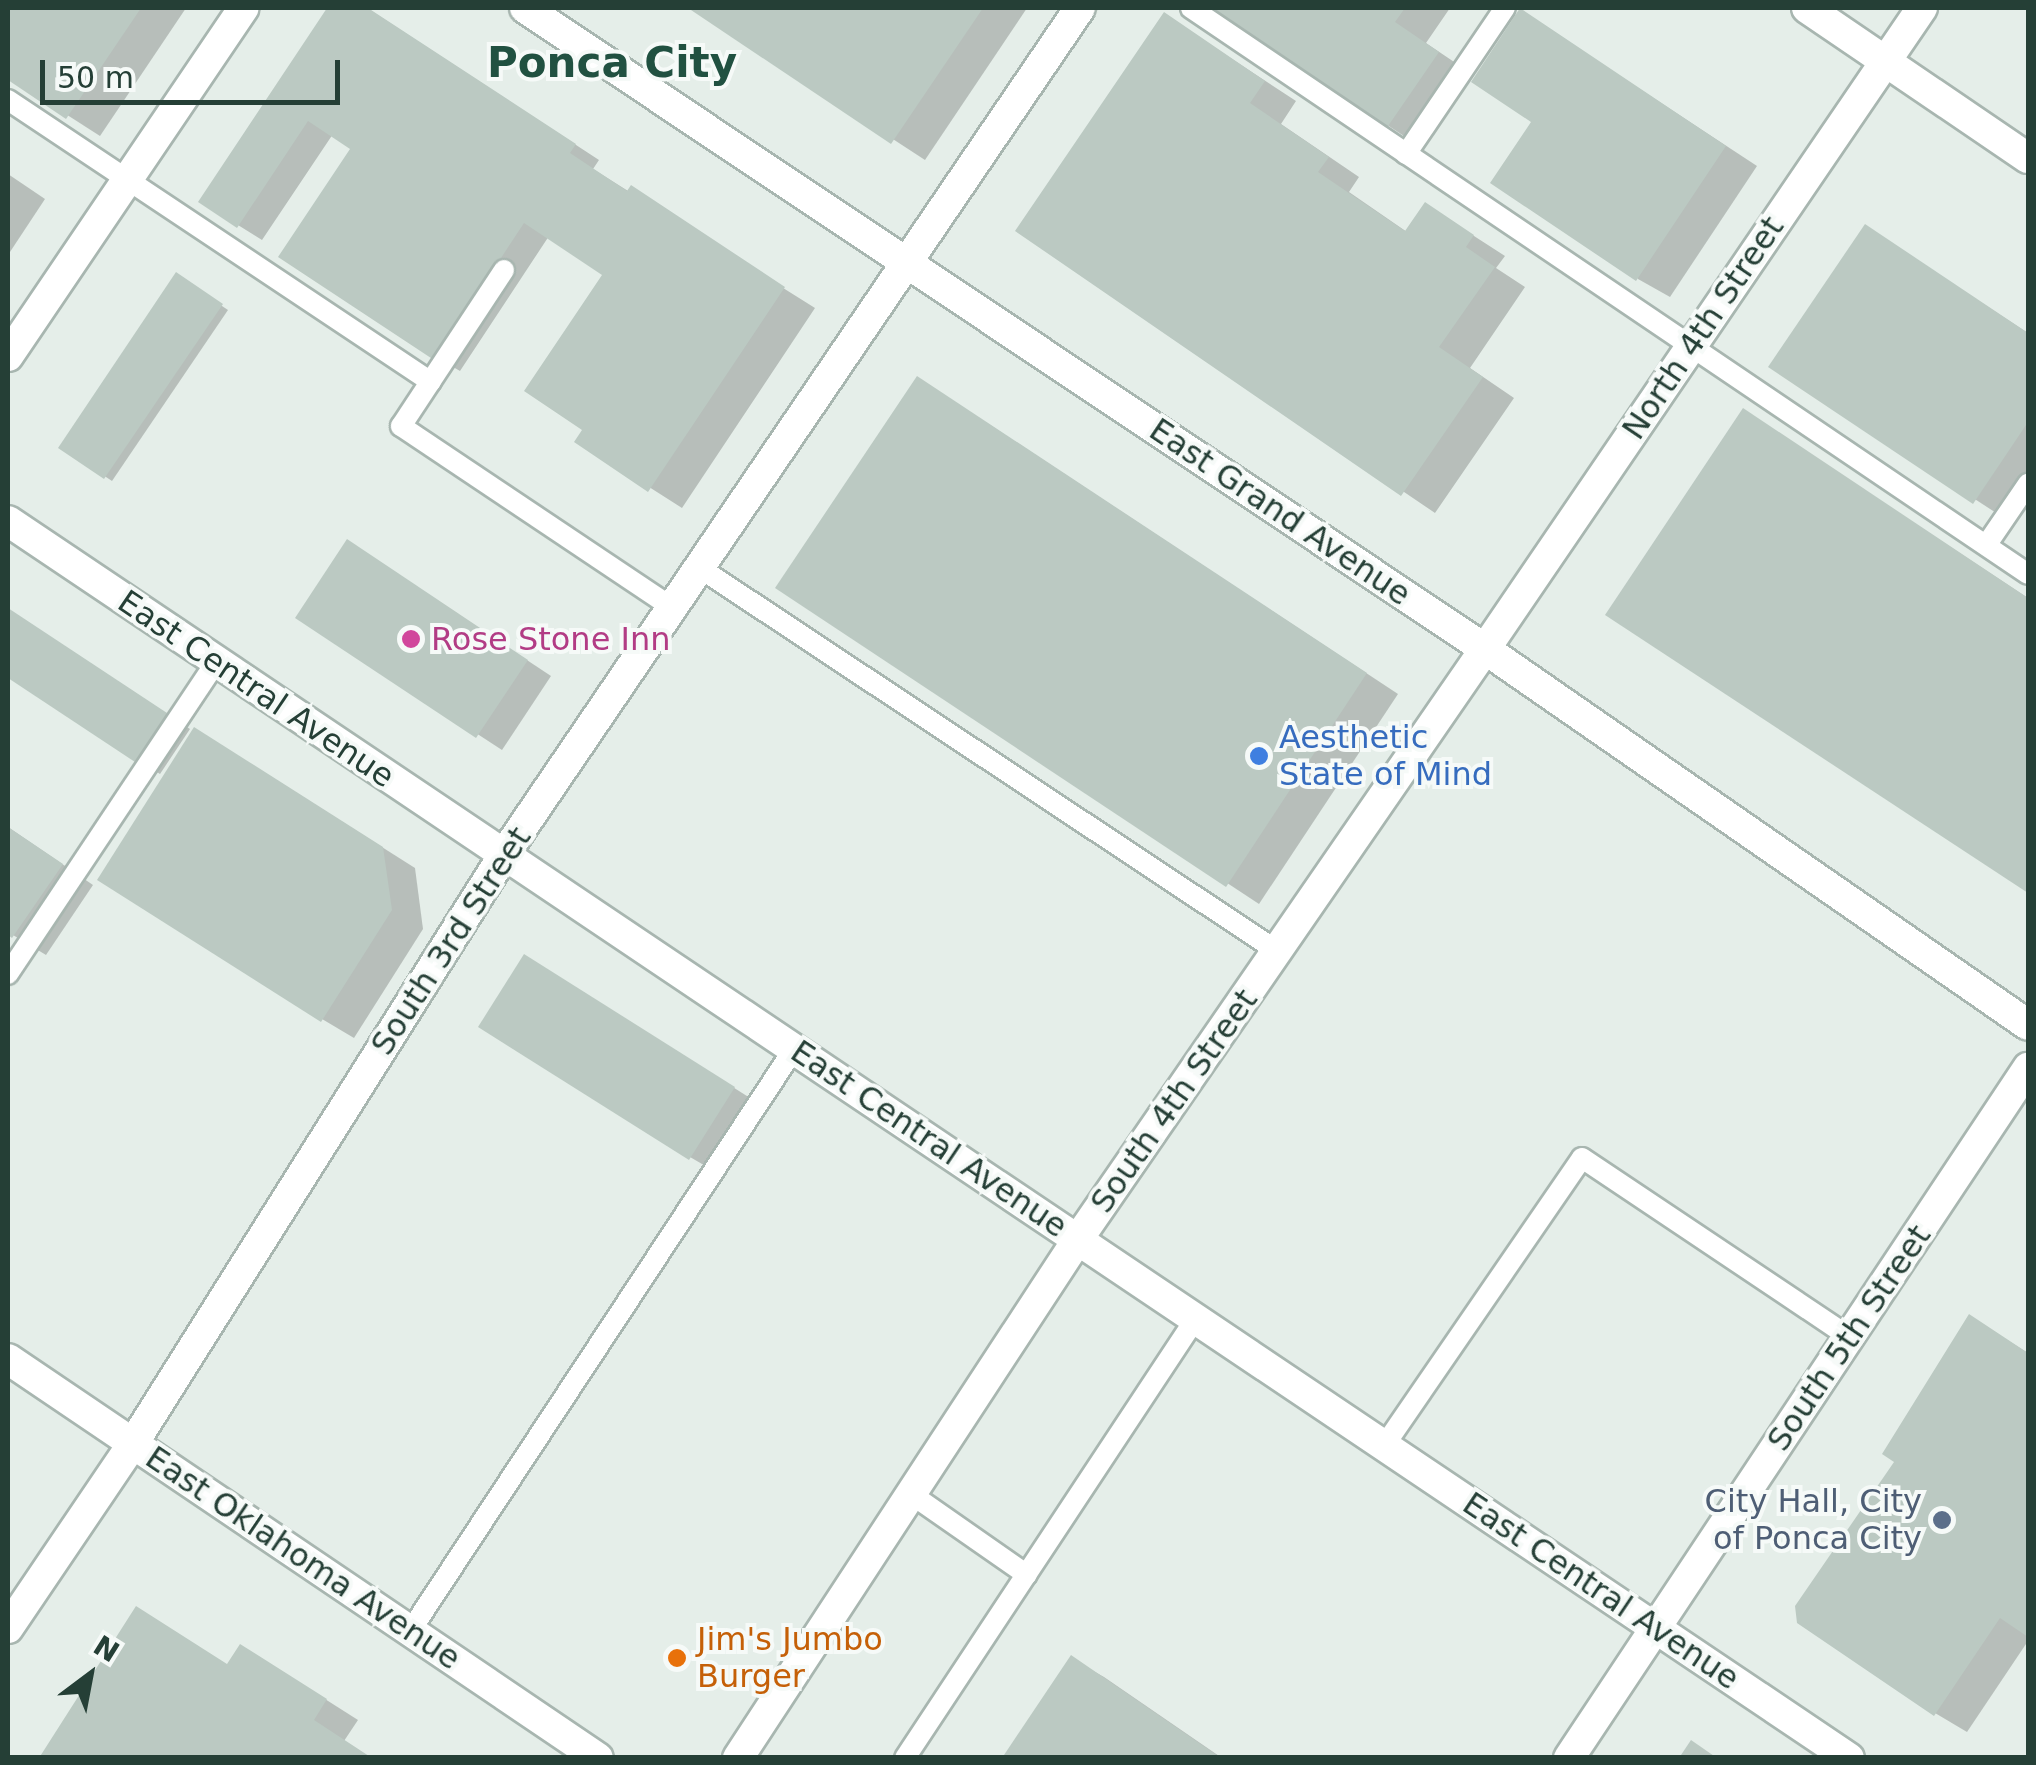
<!DOCTYPE html>
<style>
body{margin:0}
#map{position:relative;width:2036px;height:1765px;overflow:hidden;background:#e5eee9;font-family:"DejaVu Sans",sans-serif}
div>[style]{position:absolute}
.shadow>*{inset:0;background:#0003}
.building>*{inset:0;background:#bbc9c2}
.roads{filter:drop-shadow(2px 0 #a8b6b0) drop-shadow(-2px 0 #a8b6b0) drop-shadow(0 2px #a8b6b0) drop-shadow(0 -2px #a8b6b0)}
.service>*{height:20px;margin:-10px;padding:0 10px;transform-origin:10px;border-radius:10px;background:#fff}
.minor>*{height:30px;margin:-15px;padding:0 15px;transform-origin:15px;border-radius:15px;background:#fff}
.tertiary>*{height:30px;margin:-15px;padding:0 15px;transform-origin:15px;border-radius:15px;background:#fff}
.secondary>*{height:30px;margin:-15px;padding:0 15px;transform-origin:15px;border-radius:15px;background:#fff}
.dots>*{width:28px;height:28px;translate:-50% -50%;box-sizing:border-box;border:5px solid #f6faf8;border-radius:50%}
span{translate:-50% -50%;white-space:nowrap;text-align:center;line-height:1.15;-webkit-text-stroke:8px #f6faf8;paint-order:stroke}
.street-label{font-size:32px;color:#253f36}
.hotel-label{font-size:32px;color:#b23c85}
.left{translate:0 -50%;text-align:left}
.shop-label{font-size:32px;color:#366cbe}
.service-label{font-size:32px;color:#4e5e75}
.right{translate:-100% -50%;text-align:right}
.food-label{font-size:32px;color:#c56008}
.district-label{font-size:42px;color:#215141;font-weight:700}
.frame{position:absolute;inset:0;border:10px solid #253f36;pointer-events:none}
.north{position:absolute;left:40px;top:1625px;width:100px;height:100px;-webkit-text-stroke:8px #f6faf8;paint-order:stroke;rotate:32deg;font-size:28px;font-weight:700;line-height:40px;text-align:center;color:#253f36}
.north::after{content:'';display:block;margin:auto;width:35px;height:45px;background:#253f36;clip-path:polygon(50% 0,100% 100%,50% 72%,0 100%)}
.scale{position:absolute;left:40px;top:60px;width:300px;height:45px;box-sizing:border-box;border:5px solid #253f36;border-top:0;padding-left:12px;font-size:30px;line-height:35px;white-space:nowrap;color:#253f36;-webkit-text-stroke:8px #f6faf8;paint-order:stroke}
</style>
<div id="map">
<div class="shadow">
<i style="clip-path:polygon(8px 8px,186px 8px,100px 136px,8px 77px)"></i>
<i style="clip-path:polygon(330px 8px,367px 8px,599px 160px,593px 169px,815px 308px,682px 508px,577px 441px,585px 429px,606px 274px,549px 236px,460px 371px,436px 357px,353px 148px,333px 134px,262px 240px,201px 202px)"></i>
<i style="clip-path:polygon(692px 8px,1027px 8px,925px 160px)"></i>
<i style="clip-path:polygon(1211px 8px,1450px 8px,1426px 43px,1469px 72px,1419px 146px)"></i>
<i style="clip-path:polygon(1521px 11px,1757px 166px,1670px 297px,1638px 279px,1535px 121px)"></i>
<i style="clip-path:polygon(1165px 15px,1296px 101px,1281px 124px,1359px 177px,1349px 192px,1407px 232px,1426px 205px,1505px 256px,1496px 268px,1525px 287px,1470px 368px,1514px 398px,1435px 513px,1018px 230px)"></i>
<i style="clip-path:polygon(8px 174px,45px 199px,8px 255px)"></i>
<i style="clip-path:polygon(1865px 227px,2028px 333px,2028px 488px,2007px 520px,1772px 367px)"></i>
<i style="clip-path:polygon(177px 276px,228px 310px,112px 481px,61px 447px)"></i>
<i style="clip-path:polygon(1744px 411px,2028px 598px,2028px 890px,1608px 614px)"></i>
<i style="clip-path:polygon(987px 423px,1398px 694px,1259px 904px,815px 611px)"></i>
<i style="clip-path:polygon(372px 557px,551px 676px,502px 750px,298px 617px)"></i>
<i style="clip-path:polygon(8px 609px,190px 729px,160px 774px,8px 675px)"></i>
<i style="clip-path:polygon(227px 749px,415px 868px,423px 929px,354px 1038px,322px 1019px)"></i>
<i style="clip-path:polygon(8px 827px,93px 885px,46px 955px,8px 932px)"></i>
<i style="clip-path:polygon(549px 971px,758px 1103px,714px 1171px,690px 1157px)"></i>
<i style="clip-path:polygon(1970px 1317px,2028px 1353px,2028px 1641px,1967px 1732px,1935px 1713px,1898px 1461px)"></i>
<i style="clip-path:polygon(1072px 1659px,1104px 1677px,1222px 1758px,1005px 1758px)"></i>
<i style="clip-path:polygon(229px 1666px,273px 1666px,358px 1720px,344px 1741px)"></i>
</div>
<div class="building">
<i style="clip-path:polygon(8px 8px,141px 8px,66px 119px,8px 80px)"></i>
<i style="clip-path:polygon(327px 8px,368px 8px,576px 144px,570px 153px,627px 191px,631px 185px,785px 287px,648px 492px,574px 442px,582px 430px,524px 391px,602px 275px,524px 223px,434px 360px,278px 257px,350px 149px,308px 121px,237px 228px,198px 202px)"></i>
<i style="clip-path:polygon(688px 8px,983px 8px,891px 144px)"></i>
<i style="clip-path:polygon(1207px 8px,1405px 8px,1395px 22px,1439px 52px,1386px 129px)"></i>
<i style="clip-path:polygon(1520px 8px,1726px 146px,1636px 281px,1490px 183px,1531px 122px,1471px 82px)"></i>
<i style="clip-path:polygon(1164px 12px,1265px 81px,1250px 103px,1329px 157px,1318px 172px,1405px 231px,1425px 202px,1474px 235px,1466px 247px,1495px 267px,1439px 347px,1483px 377px,1401px 496px,1015px 231px)"></i>
<i style="clip-path:polygon(1865px 224px,2028px 333px,2028px 422px,1973px 504px,1768px 367px)"></i>
<i style="clip-path:polygon(176px 272px,223px 304px,104px 479px,58px 448px)"></i>
<i style="clip-path:polygon(917px 376px,1367px 673px,1226px 887px,775px 588px)"></i>
<i style="clip-path:polygon(1743px 408px,2028px 598px,2028px 893px,1605px 615px)"></i>
<i style="clip-path:polygon(347px 539px,528px 660px,476px 738px,295px 618px)"></i>
<i style="clip-path:polygon(8px 608px,167px 713px,135px 762px,8px 678px)"></i>
<i style="clip-path:polygon(194px 727px,383px 847px,392px 910px,321px 1022px,97px 880px)"></i>
<i style="clip-path:polygon(8px 827px,63px 864px,12px 938px,8px 935px)"></i>
<i style="clip-path:polygon(524px 954px,735px 1087px,689px 1160px,478px 1027px)"></i>
<i style="clip-path:polygon(1969px 1314px,2028px 1353px,2028px 1637px,2000px 1618px,1934px 1716px,1797px 1623px,1795px 1606px,1894px 1462px,1882px 1454px)"></i>
<i style="clip-path:polygon(136px 1606px,227px 1664px,240px 1644px,327px 1699px,314px 1720px,372px 1758px,39px 1758px)"></i>
<i style="clip-path:polygon(1071px 1655px,1221px 1758px,1002px 1758px)"></i>
<i style="clip-path:polygon(1691px 1740px,1717px 1758px,1679px 1758px)"></i>
</div>
<div class="roads">
<div class="service">
<i style="left:1191px;top:8px;width:1010px;rotate:34.07deg"></i>
<i style="left:8px;top:100px;width:508px;rotate:33.69deg"></i>
<i style="left:1406px;top:154px;width:176px;rotate:-55.9deg"></i>
<i style="left:504px;top:270px;width:187px;rotate:123.4deg"></i>
<i style="left:401px;top:426px;width:331px;rotate:33.8deg"></i>
<i style="left:1987px;top:544px;width:73px;rotate:-55.7deg"></i>
<i style="left:703px;top:570px;width:689px;rotate:33.57deg"></i>
<i style="left:8px;top:974px;width:373px;rotate:-56.3deg"></i>
<i style="left:1384px;top:1446px;width:349px;rotate:-55.5deg"></i>
<i style="left:1582px;top:1158px;width:321px;rotate:33.8deg"></i>
<i style="left:911px;top:1494px;width:141px;rotate:34.9deg"></i>
<i style="left:411px;top:1630px;width:696px;rotate:-56.61deg"></i>
<i style="left:905px;top:1758px;width:528px;rotate:-56.52deg"></i>
</div>
<div class="minor">
<i style="left:1807px;top:8px;width:267px;rotate:34.2deg"></i>
<i style="left:8px;top:356px;width:420px;rotate:-55.9deg"></i>
<i style="left:1485px;top:649px;width:776px;rotate:-55.72deg"></i>
<i style="left:8px;top:1359px;width:712px;rotate:34.07deg"></i>
<i style="left:8px;top:1628px;width:225px;rotate:-55.9deg"></i>
<i style="left:134px;top:1442px;width:696px;rotate:-57.79deg"></i>
<i style="left:505px;top:853px;width:1022px;rotate:-55.77deg"></i>
<i style="left:1569px;top:1758px;width:829px;rotate:-56.37deg"></i>
</div>
<div class="tertiary">
<i style="left:8px;top:521px;width:2218px;rotate:33.9deg"></i>
<i style="left:738px;top:1758px;width:620px;rotate:-56.77deg"></i>
<i style="left:1078px;top:1239px;width:717px;rotate:-55.4deg"></i>
</div>
<div class="secondary">
<i style="left:525px;top:8px;width:1154px;rotate:33.73deg"></i>
<i style="left:1485px;top:649px;width:660px;rotate:34.7deg"></i>
</div>
</div>
<div class="dots">
<i style="left:411px;top:639px;background:#d1479c"></i>
<i style="left:1259px;top:756px;background:#3f7fe0"></i>
<i style="left:1942px;top:1520px;background:#5c6f8a"></i>
<i style="left:677px;top:1658px;background:#e8710a"></i>
</div>
<div class="street-label">
<span style="left:1703px;top:328px;rotate:-56deg">North 4th Street</span>
<span style="left:1280px;top:512px;rotate:34deg">East Grand Avenue</span>
<span style="left:256px;top:689px;rotate:34deg">East Central Avenue</span>
<span style="left:451px;top:941px;rotate:-57deg">South 3rd Street</span>
<span style="left:1174px;top:1101px;rotate:-55deg">South 4th Street</span>
<span style="left:929px;top:1139px;rotate:34deg">East Central Avenue</span>
<span style="left:1849px;top:1338px;rotate:-56deg">South 5th Street</span>
<span style="left:303px;top:1558px;rotate:34deg">East Oklahoma Avenue</span>
<span style="left:1601px;top:1591px;rotate:34deg">East Central Avenue</span>
</div>
<div class="hotel-label">
<span class="left" style="left:431px;top:639px">Rose Stone Inn</span>
</div>
<div class="shop-label">
<span class="left" style="left:1279px;top:756px">Aesthetic<br>State of Mind</span>
</div>
<div class="service-label">
<span class="right" style="left:1922px;top:1520px">City Hall, City<br>of Ponca City</span>
</div>
<div class="food-label">
<span class="left" style="left:697px;top:1658px">Jim's Jumbo<br>Burger</span>
</div>
<div class="district-label">
<span style="left:612px;top:63px">Ponca City</span>
</div>
<div class="frame"></div>
<div class="north">N</div>
<div class="scale">50 m</div>
</div>
